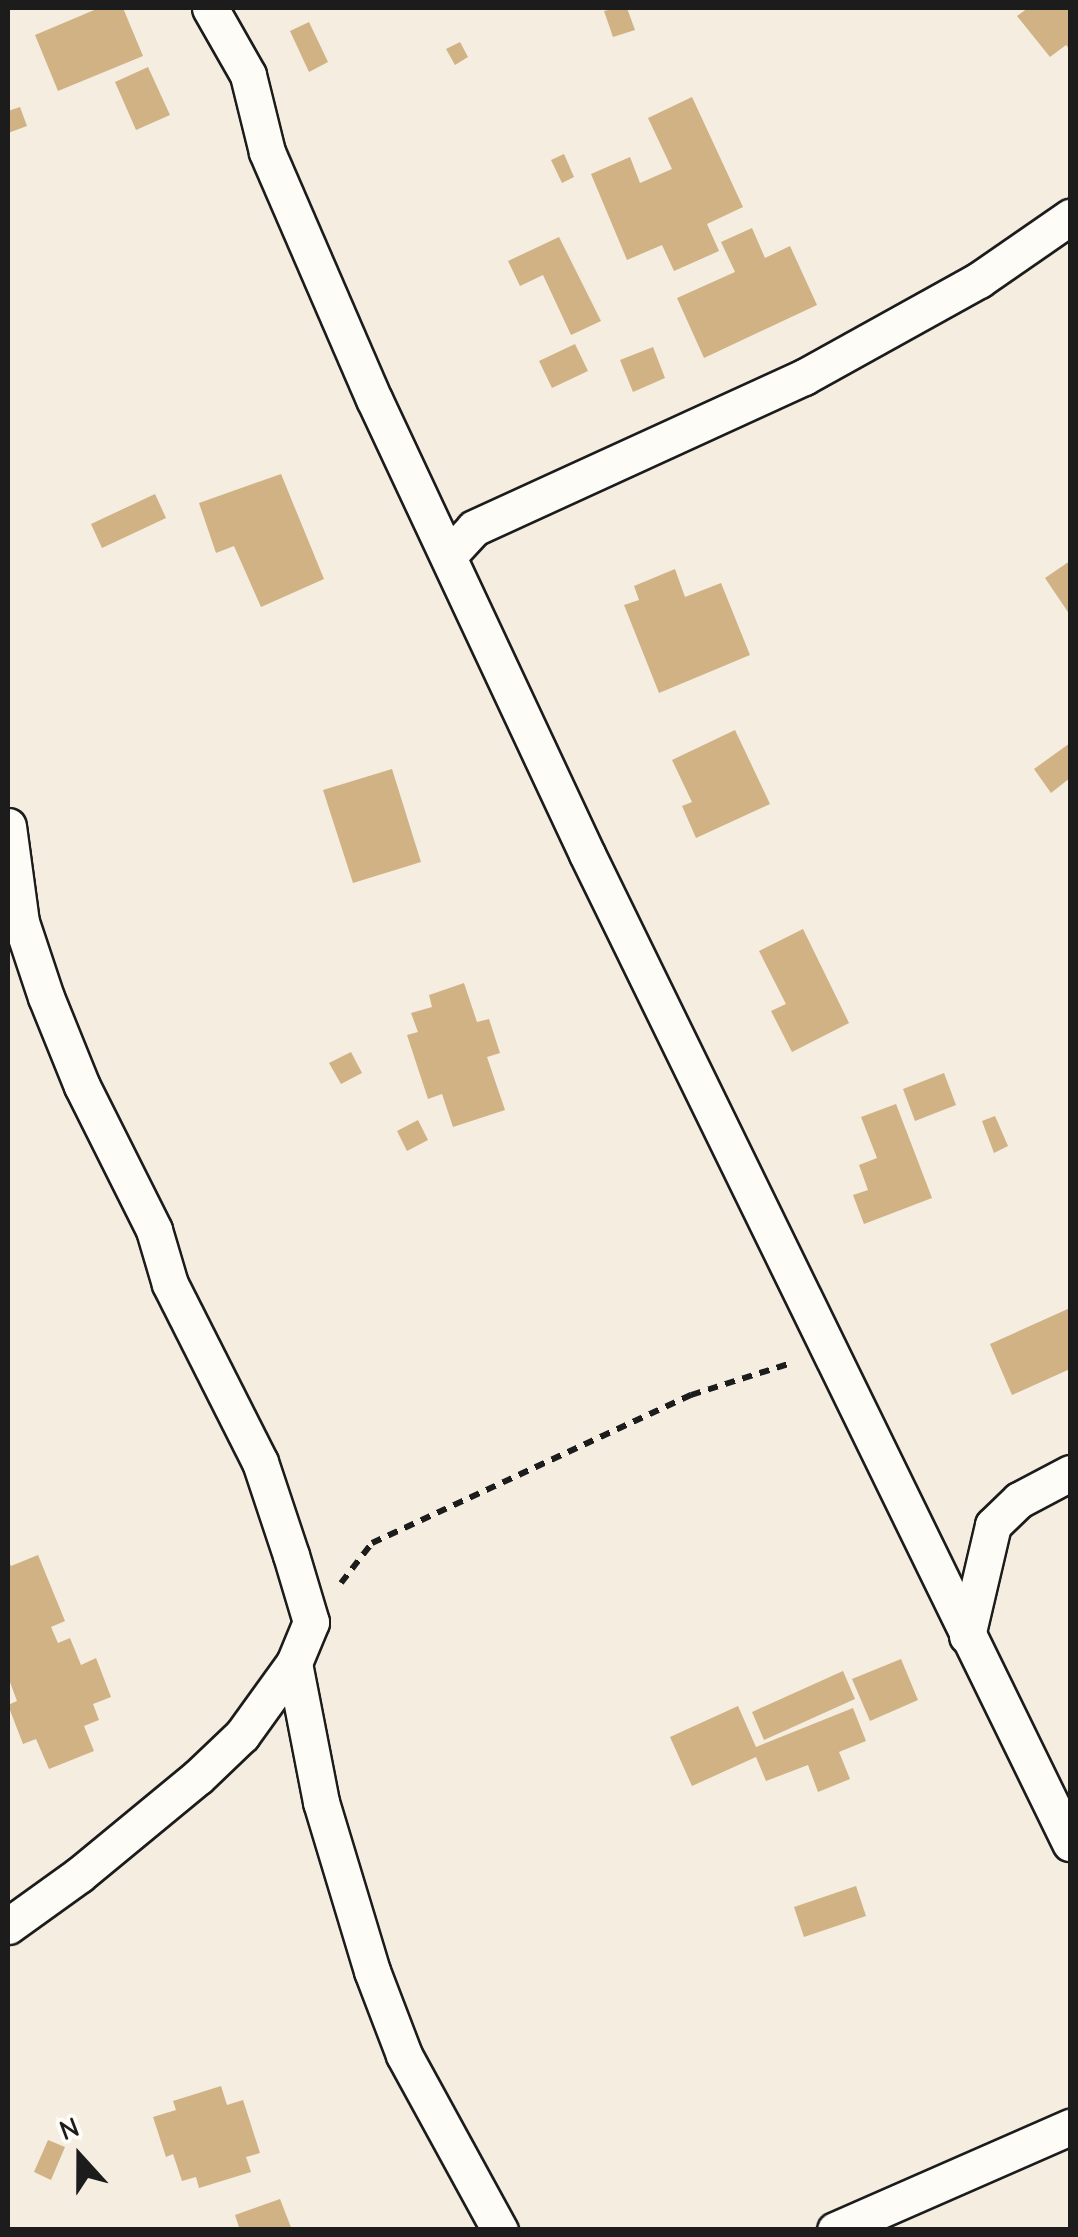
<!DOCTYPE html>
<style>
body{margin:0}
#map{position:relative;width:1078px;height:2237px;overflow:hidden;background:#f4ede0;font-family:"Comic Neue",sans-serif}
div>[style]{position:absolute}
.building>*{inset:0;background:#d0b284}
.path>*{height:6px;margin-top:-3px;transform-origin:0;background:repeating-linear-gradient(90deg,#1c1c1c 0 10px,transparent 0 18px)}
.roads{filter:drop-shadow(2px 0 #1c1c1c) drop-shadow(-2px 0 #1c1c1c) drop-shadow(0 2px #1c1c1c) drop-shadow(0 -2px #1c1c1c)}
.street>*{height:35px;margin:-17.5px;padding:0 17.5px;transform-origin:17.5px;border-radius:17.5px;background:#fdfcf7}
span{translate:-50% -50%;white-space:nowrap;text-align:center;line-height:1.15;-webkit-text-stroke:9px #fdfcf7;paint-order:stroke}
.frame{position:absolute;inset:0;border:10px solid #1c1c1c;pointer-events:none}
.north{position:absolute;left:30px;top:2107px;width:100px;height:100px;-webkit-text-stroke:8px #fdfcf7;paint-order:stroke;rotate:339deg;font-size:28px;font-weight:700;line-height:40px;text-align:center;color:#1c1c1c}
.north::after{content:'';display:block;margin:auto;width:35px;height:45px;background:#1c1c1c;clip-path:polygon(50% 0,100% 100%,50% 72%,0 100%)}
</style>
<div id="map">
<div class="building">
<i style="clip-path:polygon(99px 8px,123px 8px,143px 56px,58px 91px,35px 35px)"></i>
<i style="clip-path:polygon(616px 8px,627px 8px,635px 30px,613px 37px,604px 11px)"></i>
<i style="clip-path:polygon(1028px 8px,1070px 8px,1070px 50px,1066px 45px,1050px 57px,1017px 16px)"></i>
<i style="clip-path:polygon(309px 22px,328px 62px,309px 72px,290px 31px)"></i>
<i style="clip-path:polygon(460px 42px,468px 57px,455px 65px,446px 49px)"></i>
<i style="clip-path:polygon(148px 67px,170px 115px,136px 130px,115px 82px)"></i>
<i style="clip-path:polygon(692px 97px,743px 207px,707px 224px,719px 251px,674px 271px,662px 245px,627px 260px,591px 174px,630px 157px,640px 183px,672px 169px,648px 118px)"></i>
<i style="clip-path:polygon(20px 107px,27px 126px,8px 133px,8px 111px)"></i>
<i style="clip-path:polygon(564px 154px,574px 177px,562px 183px,551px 160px)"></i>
<i style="clip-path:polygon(752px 228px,765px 258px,790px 246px,817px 305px,704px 358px,677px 298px,735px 272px,721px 242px)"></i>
<i style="clip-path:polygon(559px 237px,601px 321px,571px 335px,543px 275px,520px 286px,508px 261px)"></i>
<i style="clip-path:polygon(575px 344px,588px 371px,552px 388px,539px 361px)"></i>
<i style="clip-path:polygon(653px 347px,665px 378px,633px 392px,620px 360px)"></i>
<i style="clip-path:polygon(281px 474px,324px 579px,261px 607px,234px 546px,216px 553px,199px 503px)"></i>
<i style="clip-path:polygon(155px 494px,166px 518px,102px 548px,91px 524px)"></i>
<i style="clip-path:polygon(1070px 561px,1070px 615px,1045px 578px)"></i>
<i style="clip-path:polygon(675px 569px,685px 597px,721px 583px,750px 655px,659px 693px,624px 605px,639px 600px,634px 586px)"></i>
<i style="clip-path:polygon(735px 730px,770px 804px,696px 838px,682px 806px,692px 802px,672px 760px)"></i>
<i style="clip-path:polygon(1070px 743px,1070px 778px,1051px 793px,1034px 769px)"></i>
<i style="clip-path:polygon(392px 769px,421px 862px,353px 883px,323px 790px)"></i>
<i style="clip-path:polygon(803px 929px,849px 1023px,792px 1052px,771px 1011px,786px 1004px,759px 951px)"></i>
<i style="clip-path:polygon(464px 983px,477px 1022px,489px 1019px,500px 1053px,487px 1057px,505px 1110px,453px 1127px,442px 1094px,428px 1099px,407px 1035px,418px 1032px,411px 1013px,432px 1007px,429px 995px)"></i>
<i style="clip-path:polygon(351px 1052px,362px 1073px,341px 1084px,329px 1063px)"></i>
<i style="clip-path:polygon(944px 1073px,956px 1105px,915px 1121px,903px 1089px)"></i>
<i style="clip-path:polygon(896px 1104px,932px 1198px,864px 1224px,853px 1195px,868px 1190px,859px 1165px,877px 1158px,861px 1117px)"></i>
<i style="clip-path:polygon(995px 1116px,1008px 1146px,994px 1153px,982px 1121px)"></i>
<i style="clip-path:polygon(418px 1120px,428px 1140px,407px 1151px,397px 1131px)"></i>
<i style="clip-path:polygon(1070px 1308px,1070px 1369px,1012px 1395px,990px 1344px)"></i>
<i style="clip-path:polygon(38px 1555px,65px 1621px,51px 1627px,58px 1643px,70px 1638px,81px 1665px,96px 1658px,111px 1697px,93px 1704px,99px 1720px,84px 1726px,94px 1751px,49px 1769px,36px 1739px,23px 1744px,8px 1705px,17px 1701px,8px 1677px,8px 1559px,11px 1566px)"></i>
<i style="clip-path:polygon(901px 1659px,918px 1700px,870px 1721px,852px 1679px)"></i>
<i style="clip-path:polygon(843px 1671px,855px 1699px,764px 1740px,752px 1712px)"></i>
<i style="clip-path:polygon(738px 1706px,756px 1747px,853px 1708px,866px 1741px,839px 1752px,850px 1779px,818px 1792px,808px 1765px,766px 1781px,756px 1757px,692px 1786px,670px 1737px)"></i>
<i style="clip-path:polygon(856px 1886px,866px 1916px,804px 1937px,794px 1907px)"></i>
<i style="clip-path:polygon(221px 2086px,227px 2105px,243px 2100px,260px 2153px,246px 2157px,251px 2172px,199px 2188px,196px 2177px,182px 2181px,173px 2154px,166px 2157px,153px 2117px,176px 2110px,173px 2101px)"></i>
<i style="clip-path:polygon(48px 2140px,65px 2147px,51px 2180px,34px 2172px)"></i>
<i style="clip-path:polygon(280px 2199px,292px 2230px,240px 2230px,235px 2215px)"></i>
</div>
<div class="path">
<i style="left:341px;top:1583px;width:51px;rotate:-52.2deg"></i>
<i style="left:372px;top:1543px;width:352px;rotate:-24.9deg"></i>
<i style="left:691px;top:1395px;width:105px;rotate:-17.7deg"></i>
</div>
<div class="roads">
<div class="street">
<i style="left:210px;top:8px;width:77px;rotate:60.4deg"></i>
<i style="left:248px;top:75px;width:79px;rotate:76.1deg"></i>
<i style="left:267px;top:152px;width:269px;rotate:66.6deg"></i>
<i style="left:374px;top:399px;width:502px;rotate:64.91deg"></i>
<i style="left:587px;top:854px;width:1101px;rotate:63.97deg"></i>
<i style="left:450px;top:554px;width:35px;rotate:-47deg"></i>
<i style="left:474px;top:528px;width:363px;rotate:-24.6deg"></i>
<i style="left:804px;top:377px;width:200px;rotate:-29deg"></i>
<i style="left:979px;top:280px;width:111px;rotate:-34.7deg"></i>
<i style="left:8px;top:826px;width:97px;rotate:82.3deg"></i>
<i style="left:21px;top:922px;width:79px;rotate:71.6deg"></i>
<i style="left:46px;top:997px;width:96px;rotate:68deg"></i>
<i style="left:82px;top:1086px;width:161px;rotate:63.4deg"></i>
<i style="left:154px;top:1230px;width:56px;rotate:73.5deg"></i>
<i style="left:170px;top:1284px;width:199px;rotate:63.2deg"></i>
<i style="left:260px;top:1462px;width:98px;rotate:71.6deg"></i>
<i style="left:291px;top:1555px;width:70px;rotate:73.4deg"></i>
<i style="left:311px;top:1622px;width:44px;rotate:112.5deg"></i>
<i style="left:294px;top:1663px;width:142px;rotate:79deg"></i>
<i style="left:321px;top:1802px;width:177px;rotate:73.2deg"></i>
<i style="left:372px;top:1971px;width:90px;rotate:69.1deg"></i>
<i style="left:404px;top:2055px;width:200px;rotate:61.3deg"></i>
<i style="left:967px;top:1636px;width:114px;rotate:-76.8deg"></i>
<i style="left:993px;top:1525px;width:36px;rotate:-44deg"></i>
<i style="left:1019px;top:1500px;width:58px;rotate:-27.9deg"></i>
<i style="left:8px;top:1926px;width:87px;rotate:-35.7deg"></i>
<i style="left:79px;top:1875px;width:154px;rotate:-39.5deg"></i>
<i style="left:198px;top:1777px;width:61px;rotate:-43.7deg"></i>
<i style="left:242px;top:1735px;width:89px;rotate:-54.2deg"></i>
<i style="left:835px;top:2230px;width:257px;rotate:-23.7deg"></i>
</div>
</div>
<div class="frame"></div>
<div class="north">N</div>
</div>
